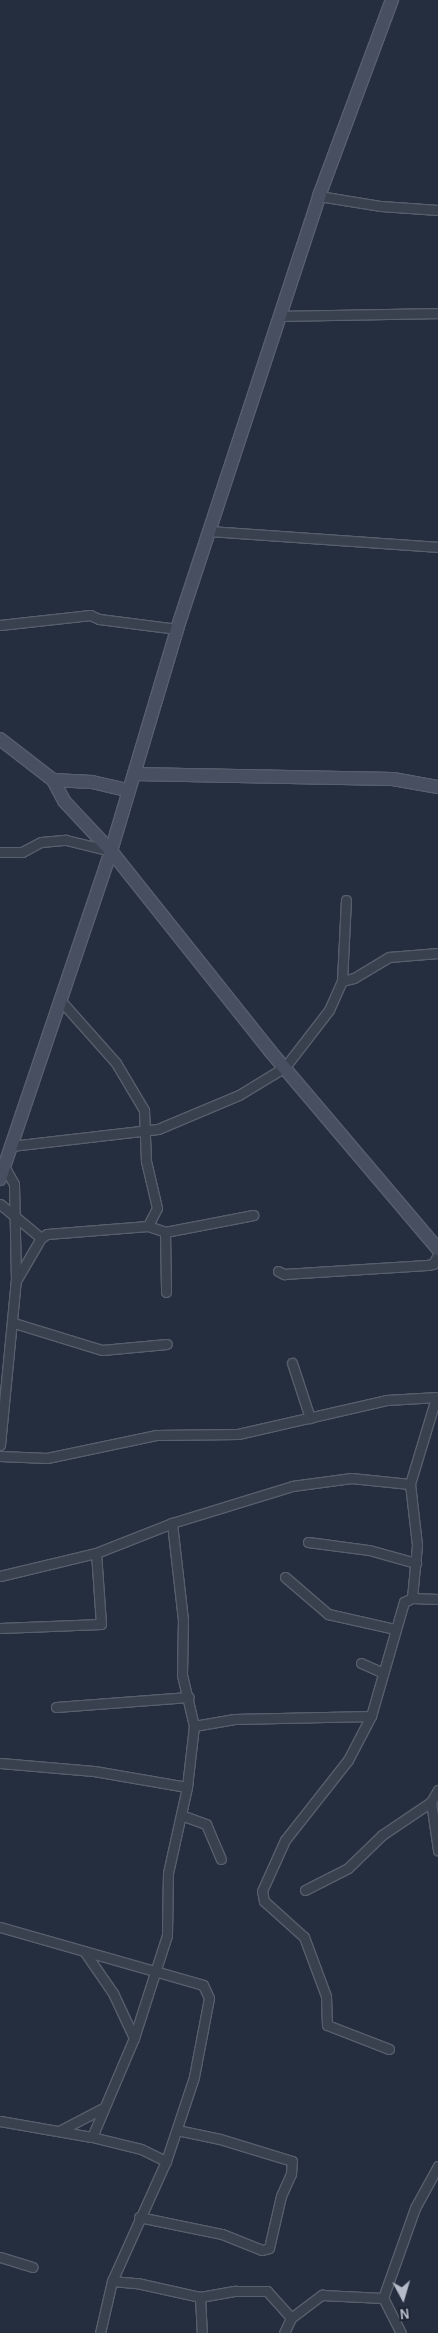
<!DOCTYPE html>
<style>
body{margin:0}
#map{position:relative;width:438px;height:2333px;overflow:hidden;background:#252e3e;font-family:"Alegreya Sans",sans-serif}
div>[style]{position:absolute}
.roads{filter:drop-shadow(1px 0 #575e6c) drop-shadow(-1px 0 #575e6c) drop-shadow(0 1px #575e6c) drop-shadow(0 -1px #575e6c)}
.street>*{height:9px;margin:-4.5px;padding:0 4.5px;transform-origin:4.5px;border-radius:4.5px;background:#39404e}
.secondary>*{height:12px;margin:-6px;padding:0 6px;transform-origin:6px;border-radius:6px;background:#474f61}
span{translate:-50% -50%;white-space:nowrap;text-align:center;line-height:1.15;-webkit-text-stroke:4px #1e2533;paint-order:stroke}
.north{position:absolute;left:378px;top:2273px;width:50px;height:50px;-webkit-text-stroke:4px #1e2533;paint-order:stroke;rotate:174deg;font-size:14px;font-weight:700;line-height:20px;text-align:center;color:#b5bbc9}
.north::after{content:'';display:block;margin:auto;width:18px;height:22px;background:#b5bbc9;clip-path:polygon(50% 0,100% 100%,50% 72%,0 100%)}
</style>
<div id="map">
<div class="roads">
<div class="street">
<i style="left:319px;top:196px;width:63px;rotate:9.2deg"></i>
<i style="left:381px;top:206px;width:57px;rotate:4deg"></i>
<i style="left:281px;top:316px;width:157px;rotate:-1.1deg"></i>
<i style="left:210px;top:531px;width:229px;rotate:4deg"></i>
<i style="left:0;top:625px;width:91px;rotate:-6.3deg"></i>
<i style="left:90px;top:615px;width:10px;rotate:24deg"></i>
<i style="left:99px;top:619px;width:79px;rotate:7.3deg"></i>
<i style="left:0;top:852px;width:22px"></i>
<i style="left:22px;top:852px;width:21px;rotate:-28deg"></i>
<i style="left:41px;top:842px;width:25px;rotate:-5deg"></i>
<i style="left:66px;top:840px;width:46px;rotate:13.7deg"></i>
<i style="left:342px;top:981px;width:12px;rotate:-14deg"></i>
<i style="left:354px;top:978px;width:41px;rotate:-31deg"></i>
<i style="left:389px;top:957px;width:49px;rotate:-4.7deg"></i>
<i style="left:61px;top:1001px;width:83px;rotate:48.4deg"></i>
<i style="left:116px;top:1063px;width:55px;rotate:59.2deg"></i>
<i style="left:144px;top:1110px;width:51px;rotate:87.8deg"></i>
<i style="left:146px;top:1161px;width:48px;rotate:76.8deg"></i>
<i style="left:157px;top:1208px;width:20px;rotate:117deg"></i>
<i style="left:11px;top:1146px;width:148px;rotate:-6.6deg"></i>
<i style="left:158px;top:1129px;width:88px;rotate:-22.8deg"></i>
<i style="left:239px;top:1095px;width:54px;rotate:-31.3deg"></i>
<i style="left:285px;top:1067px;width:72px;rotate:-52.3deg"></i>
<i style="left:329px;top:1010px;width:32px;rotate:-66deg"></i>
<i style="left:342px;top:981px;width:81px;rotate:-87.2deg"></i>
<i style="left:0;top:1204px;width:53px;rotate:39.7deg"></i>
<i style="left:165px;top:1232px;width:60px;rotate:89deg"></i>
<i style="left:278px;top:1271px;width:7px;rotate:27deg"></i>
<i style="left:284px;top:1274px;width:143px;rotate:-3.6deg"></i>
<i style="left:427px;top:1265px;width:6px;rotate:-9deg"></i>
<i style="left:433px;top:1264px;width:10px;rotate:-61deg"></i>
<i style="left:17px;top:1279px;width:48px;rotate:-59.7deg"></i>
<i style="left:41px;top:1238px;width:7px;rotate:-34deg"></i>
<i style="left:47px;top:1234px;width:101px;rotate:-4.5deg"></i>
<i style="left:148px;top:1226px;width:18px;rotate:19deg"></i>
<i style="left:165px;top:1232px;width:90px;rotate:-10.9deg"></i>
<i style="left:14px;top:1323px;width:92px;rotate:17.1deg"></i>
<i style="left:102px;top:1350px;width:65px;rotate:-5.3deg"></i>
<i style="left:292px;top:1363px;width:58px;rotate:71.9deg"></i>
<i style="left:0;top:1445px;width:166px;rotate:-84.5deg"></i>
<i style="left:16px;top:1280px;width:96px;rotate:-91.2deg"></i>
<i style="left:14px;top:1184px;width:21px;rotate:-119deg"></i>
<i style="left:0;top:1456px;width:47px;rotate:2.4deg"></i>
<i style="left:47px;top:1458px;width:111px;rotate:-11.9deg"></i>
<i style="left:156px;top:1435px;width:82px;rotate:-0.7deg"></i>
<i style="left:238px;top:1434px;width:152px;rotate:-12.9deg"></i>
<i style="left:386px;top:1400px;width:52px;rotate:-3.3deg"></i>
<i style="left:308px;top:1542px;width:62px;rotate:7.5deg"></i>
<i style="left:369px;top:1550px;width:49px;rotate:15.5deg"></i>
<i style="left:0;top:1576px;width:99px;rotate:-13.5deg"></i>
<i style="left:96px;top:1553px;width:82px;rotate:-21.5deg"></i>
<i style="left:172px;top:1523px;width:126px;rotate:-17.1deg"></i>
<i style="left:292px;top:1486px;width:60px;rotate:-7.7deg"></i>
<i style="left:351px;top:1478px;width:59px;rotate:5.8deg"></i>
<i style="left:285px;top:1577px;width:57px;rotate:40.7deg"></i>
<i style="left:328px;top:1614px;width:69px;rotate:12.6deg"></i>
<i style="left:412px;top:1598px;width:53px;rotate:-84.6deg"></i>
<i style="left:417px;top:1545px;width:61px;rotate:-96.5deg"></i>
<i style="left:410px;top:1484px;width:90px;rotate:-73.2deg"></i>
<i style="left:0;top:1628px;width:101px;rotate:-2.3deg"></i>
<i style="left:101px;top:1624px;width:71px;rotate:-94deg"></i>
<i style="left:361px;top:1663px;width:24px;rotate:24deg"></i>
<i style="left:56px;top:1707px;width:133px;rotate:-4.3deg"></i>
<i style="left:194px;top:1726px;width:41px;rotate:-9.9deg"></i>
<i style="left:234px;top:1719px;width:137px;rotate:-1.3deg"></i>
<i style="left:0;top:1763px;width:94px;rotate:4.9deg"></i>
<i style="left:94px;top:1771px;width:94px;rotate:9.8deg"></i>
<i style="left:431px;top:1802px;width:49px;rotate:81.7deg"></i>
<i style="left:181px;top:1815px;width:27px;rotate:20deg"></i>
<i style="left:206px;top:1824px;width:38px;rotate:67deg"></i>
<i style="left:305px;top:1890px;width:48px;rotate:-27.1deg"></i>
<i style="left:348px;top:1868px;width:47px;rotate:-44.1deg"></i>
<i style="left:382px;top:1835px;width:59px;rotate:-34deg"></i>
<i style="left:431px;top:1802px;width:14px;rotate:-60deg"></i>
<i style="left:0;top:1927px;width:211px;rotate:15.9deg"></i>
<i style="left:203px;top:1985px;width:14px;rotate:65deg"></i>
<i style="left:209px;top:1998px;width:80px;rotate:100.8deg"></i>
<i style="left:194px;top:2077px;width:89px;rotate:108.4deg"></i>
<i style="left:166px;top:2161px;width:132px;rotate:114.2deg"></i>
<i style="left:112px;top:2281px;width:53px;rotate:103deg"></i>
<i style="left:84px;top:1951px;width:51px;rotate:55.4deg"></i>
<i style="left:113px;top:1993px;width:50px;rotate:65deg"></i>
<i style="left:389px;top:2049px;width:66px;rotate:-158.8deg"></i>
<i style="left:327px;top:2025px;width:29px;rotate:-92deg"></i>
<i style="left:326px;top:1996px;width:63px;rotate:-110.4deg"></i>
<i style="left:304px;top:1937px;width:54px;rotate:-138deg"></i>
<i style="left:264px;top:1901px;width:10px;rotate:-101deg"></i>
<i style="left:262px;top:1891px;width:56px;rotate:-65.7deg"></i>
<i style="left:285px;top:1840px;width:102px;rotate:-51.8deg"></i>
<i style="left:348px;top:1760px;width:50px;rotate:-62.4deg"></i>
<i style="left:371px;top:1716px;width:119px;rotate:-73.9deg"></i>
<i style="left:404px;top:1602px;width:9px;rotate:-27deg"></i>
<i style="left:412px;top:1598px;width:26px;rotate:2deg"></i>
<i style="left:0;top:2121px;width:93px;rotate:9.9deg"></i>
<i style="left:92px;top:2137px;width:50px;rotate:13.8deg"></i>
<i style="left:141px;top:2149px;width:28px;rotate:26deg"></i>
<i style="left:61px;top:2130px;width:47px;rotate:-27.6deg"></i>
<i style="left:92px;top:2137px;width:108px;rotate:-67deg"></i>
<i style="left:134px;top:2038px;width:108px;rotate:-72.2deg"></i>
<i style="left:167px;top:1935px;width:62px;rotate:-89.1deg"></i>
<i style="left:168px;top:1873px;width:88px;rotate:-77.5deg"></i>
<i style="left:187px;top:1787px;width:61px;rotate:-83.5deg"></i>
<i style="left:194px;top:1726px;width:52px;rotate:-103.2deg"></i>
<i style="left:182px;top:1675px;width:55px;rotate:-89deg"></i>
<i style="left:183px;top:1620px;width:98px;rotate:-96.5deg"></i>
<i style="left:139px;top:2217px;width:85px;rotate:11.6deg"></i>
<i style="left:222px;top:2234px;width:43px;rotate:21.8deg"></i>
<i style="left:262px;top:2250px;width:7px;rotate:-16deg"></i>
<i style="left:269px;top:2248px;width:53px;rotate:-77deg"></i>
<i style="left:281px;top:2196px;width:24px;rotate:-66deg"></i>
<i style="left:291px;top:2174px;width:13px;rotate:-86deg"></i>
<i style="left:292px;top:2161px;width:75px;rotate:-163deg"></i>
<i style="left:220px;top:2139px;width:44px;rotate:-168.2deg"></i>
<i style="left:0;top:2257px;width:34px;rotate:17deg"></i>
<i style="left:112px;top:2281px;width:25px;rotate:5deg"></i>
<i style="left:137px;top:2283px;width:65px;rotate:12.5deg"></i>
<i style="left:200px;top:2297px;width:36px;rotate:-10deg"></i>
<i style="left:235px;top:2291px;width:32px"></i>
<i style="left:267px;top:2291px;width:36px;rotate:48deg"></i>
<i style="left:200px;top:2297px;width:36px;rotate:87deg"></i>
<i style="left:284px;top:2333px;width:17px;rotate:-65deg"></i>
<i style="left:291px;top:2318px;width:39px;rotate:-37deg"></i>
<i style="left:322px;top:2295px;width:61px;rotate:2.8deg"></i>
<i style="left:401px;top:2333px;width:39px;rotate:-117deg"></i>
<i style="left:383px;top:2298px;width:96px;rotate:-70.4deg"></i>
<i style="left:415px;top:2208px;width:48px;rotate:-61.3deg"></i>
</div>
<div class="secondary">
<i style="left:0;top:739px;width:67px;rotate:37.7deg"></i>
<i style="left:53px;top:780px;width:24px;rotate:62deg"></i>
<i style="left:64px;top:801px;width:69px;rotate:46.8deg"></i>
<i style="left:111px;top:851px;width:256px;rotate:51.5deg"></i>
<i style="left:270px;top:1051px;width:260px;rotate:49.7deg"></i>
<i style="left:134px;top:774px;width:259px;rotate:1.1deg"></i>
<i style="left:393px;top:779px;width:46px;rotate:10.1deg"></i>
<i style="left:53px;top:780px;width:39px;rotate:3deg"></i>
<i style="left:92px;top:782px;width:37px;rotate:13deg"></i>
<i style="left:0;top:1179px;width:346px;rotate:-71.3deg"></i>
<i style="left:111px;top:851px;width:232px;rotate:-73.4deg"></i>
<i style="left:177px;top:629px;width:456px;rotate:-71.8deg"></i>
<i style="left:319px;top:196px;width:209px;rotate:-69.6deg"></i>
</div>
</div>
<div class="north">N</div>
</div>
